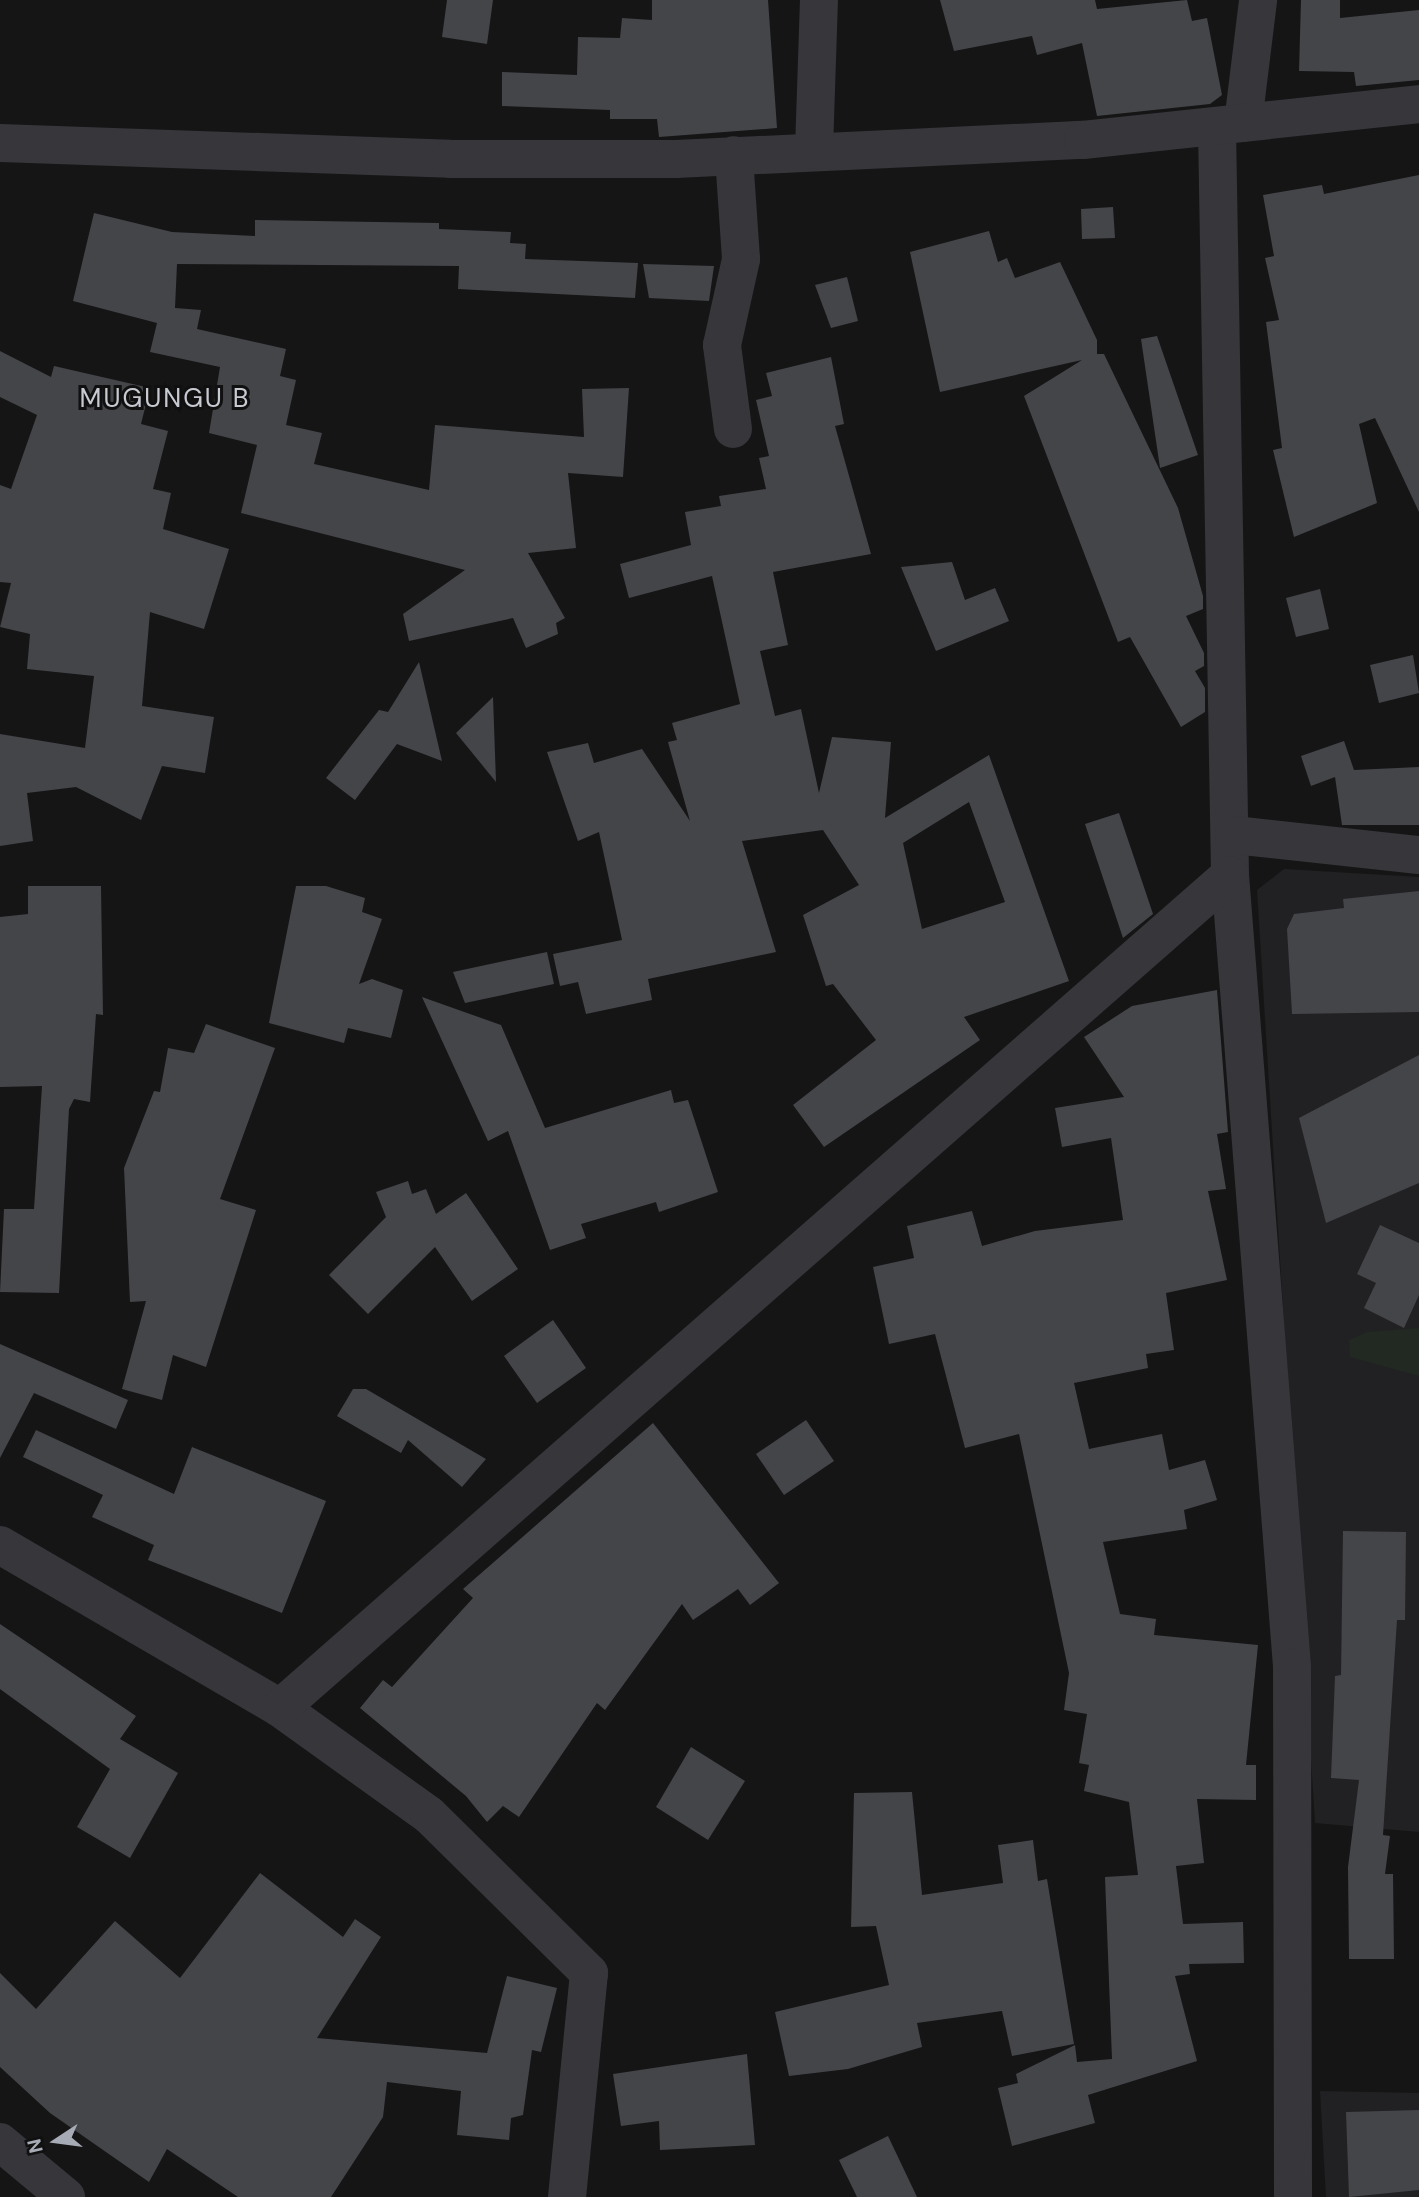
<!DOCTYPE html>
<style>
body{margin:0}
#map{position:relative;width:1419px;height:2197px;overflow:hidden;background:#151516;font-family:"DM Sans",sans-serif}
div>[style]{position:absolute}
.built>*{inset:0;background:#212123}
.green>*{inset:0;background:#212922}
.building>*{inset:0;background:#444549}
.minor>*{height:38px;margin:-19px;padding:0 19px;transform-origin:19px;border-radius:19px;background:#36363b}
span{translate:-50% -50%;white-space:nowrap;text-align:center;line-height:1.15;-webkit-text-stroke:6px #101011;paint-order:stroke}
.quarter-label{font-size:26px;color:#c8cad2;letter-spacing:2px}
.north{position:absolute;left:21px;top:2106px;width:70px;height:70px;-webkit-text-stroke:5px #101011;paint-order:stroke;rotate:257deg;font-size:19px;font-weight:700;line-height:28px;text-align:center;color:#a7abb5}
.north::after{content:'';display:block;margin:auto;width:24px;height:32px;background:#a7abb5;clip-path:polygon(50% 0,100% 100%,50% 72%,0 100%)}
</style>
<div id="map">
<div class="built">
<i style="clip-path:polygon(1284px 869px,1419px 877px,1419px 1832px,1315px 1823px,1257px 890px)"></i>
<i style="clip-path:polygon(1320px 2091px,1419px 2093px,1419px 2197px,1326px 2197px)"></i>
</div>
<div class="green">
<i style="clip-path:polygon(1419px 1328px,1419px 1376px,1350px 1357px,1349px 1340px,1367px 1332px)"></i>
</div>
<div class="building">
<i style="clip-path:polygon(447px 0,493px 0,487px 44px,442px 37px)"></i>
<i style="clip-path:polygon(652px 0,768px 0,777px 128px,659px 137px,657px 119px,610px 119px,610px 110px,502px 106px,502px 72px,577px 75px,578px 37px,620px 38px,622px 18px,652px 20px)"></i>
<i style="clip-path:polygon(940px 0,1095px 0,1097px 9px,1187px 0,1192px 21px,1207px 18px,1222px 95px,1210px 104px,1097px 116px,1082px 43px,1037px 55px,1032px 36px,954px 51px)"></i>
<i style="clip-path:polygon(1301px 0,1340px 0,1340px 18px,1419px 10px,1419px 80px,1356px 86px,1354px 72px,1299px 71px)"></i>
<i style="clip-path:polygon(1419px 175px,1419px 512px,1375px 418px,1359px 424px,1377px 503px,1294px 537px,1273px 450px,1282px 448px,1266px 322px,1279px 320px,1265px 258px,1274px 256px,1263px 195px,1322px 185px,1324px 194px)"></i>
<i style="clip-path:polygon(1113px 207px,1115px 238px,1082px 239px,1081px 209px)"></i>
<i style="clip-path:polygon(94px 213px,172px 232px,255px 236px,255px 220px,439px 223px,439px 229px,511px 232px,510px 243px,526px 244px,525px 259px,638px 263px,635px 298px,458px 289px,459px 266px,177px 264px,175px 308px,201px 310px,197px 329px,286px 349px,280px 376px,296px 380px,286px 425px,322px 433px,314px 464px,429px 490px,435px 425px,584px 437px,582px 389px,629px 388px,623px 477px,568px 473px,576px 548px,528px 553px,565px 618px,556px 623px,558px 634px,526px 648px,513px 618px,409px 641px,403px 614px,465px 570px,241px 513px,257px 445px,209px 433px,220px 367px,150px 352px,157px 323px,73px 301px)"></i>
<i style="clip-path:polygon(989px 231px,998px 262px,1007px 258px,1015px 278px,1060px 262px,1097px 340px,1097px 354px,1104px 354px,1178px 508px,1203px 596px,1203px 609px,1186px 616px,1204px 653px,1204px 666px,1195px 671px,1205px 688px,1205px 712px,1181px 727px,1130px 637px,1118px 642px,1024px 396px,1082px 360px,940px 392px,910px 252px)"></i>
<i style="clip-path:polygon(643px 264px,714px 266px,709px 301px,649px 298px)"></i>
<i style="clip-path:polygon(847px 277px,858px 321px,831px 328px,815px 285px)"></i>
<i style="clip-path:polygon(1157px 336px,1198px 455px,1160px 468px,1141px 339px)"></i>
<i style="clip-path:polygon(0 351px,51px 377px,54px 366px,150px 388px,141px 424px,168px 431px,153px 489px,171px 493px,163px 529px,229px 549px,204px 629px,150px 612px,142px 706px,214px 717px,205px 773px,162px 766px,141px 820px,76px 787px,27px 793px,33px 841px,0 846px,0 734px,85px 748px,94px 676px,27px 669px,30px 634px,0 627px,11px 583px,0 582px,0 485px,11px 489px,37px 415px,0 397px)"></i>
<i style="clip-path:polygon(evenodd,831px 357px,844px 424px,835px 426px,871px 554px,773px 572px,788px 645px,760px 651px,775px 716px,801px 709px,819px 793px,832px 737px,891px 742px,885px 818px,989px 755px,1069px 981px,964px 1017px,980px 1040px,824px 1147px,793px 1105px,876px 1040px,833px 984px,826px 986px,803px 915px,859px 885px,823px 830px,742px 841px,776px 952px,648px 979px,652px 1000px,586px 1014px,578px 982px,560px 986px,553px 954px,622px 940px,599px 832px,578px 841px,547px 752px,588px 743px,594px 763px,642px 749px,690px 821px,668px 742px,677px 740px,672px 723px,740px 704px,712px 576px,629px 598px,620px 564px,691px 545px,685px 512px,721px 506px,719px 496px,766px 489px,759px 458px,769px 456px,756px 400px,772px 396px,766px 373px,831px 357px,969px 802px,1005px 902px,922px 929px,903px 843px,969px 802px)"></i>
<i style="clip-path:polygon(952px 562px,965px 600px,995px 588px,1009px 621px,936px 651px,901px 567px)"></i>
<i style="clip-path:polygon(1320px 589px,1329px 629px,1296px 637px,1286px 598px)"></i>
<i style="clip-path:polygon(1413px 655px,1419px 693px,1379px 703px,1370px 665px)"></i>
<i style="clip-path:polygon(419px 662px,442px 761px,397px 744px,355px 800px,326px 778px,379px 710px,388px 712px)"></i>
<i style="clip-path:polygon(493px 697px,496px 782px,456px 733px)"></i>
<i style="clip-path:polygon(1344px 741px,1354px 770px,1419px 767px,1419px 825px,1342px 825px,1335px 777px,1311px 786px,1301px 756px)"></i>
<i style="clip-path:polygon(1119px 813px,1153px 914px,1123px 938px,1085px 824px)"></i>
<i style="clip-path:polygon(28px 886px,101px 886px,103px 1015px,96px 1014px,90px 1102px,74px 1099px,69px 1109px,59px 1293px,0 1292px,4px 1209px,34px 1209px,42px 1086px,0 1087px,0 917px,28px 914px)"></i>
<i style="clip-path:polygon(296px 886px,326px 886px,365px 898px,362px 912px,382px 919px,359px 984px,372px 979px,403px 990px,391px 1038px,348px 1028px,344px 1043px,269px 1023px)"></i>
<i style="clip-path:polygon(1419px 891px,1419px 1012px,1292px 1014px,1287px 929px,1294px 914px,1344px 908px,1343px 899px)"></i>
<i style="clip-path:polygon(547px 952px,554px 984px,465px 1003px,453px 972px)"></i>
<i style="clip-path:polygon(1217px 990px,1228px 1132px,1217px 1134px,1226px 1189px,1208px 1191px,1227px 1280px,1166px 1293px,1174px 1350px,1146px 1354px,1148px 1368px,1074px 1383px,1089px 1449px,1162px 1434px,1169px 1470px,1205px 1460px,1217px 1500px,1184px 1510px,1187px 1529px,1103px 1542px,1120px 1614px,1156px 1619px,1154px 1635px,1258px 1645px,1246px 1765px,1256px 1765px,1256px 1800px,1197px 1799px,1204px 1863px,1176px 1866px,1183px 1924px,1243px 1922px,1244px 1963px,1189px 1964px,1190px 1974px,1175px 1976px,1197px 2061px,1088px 2095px,1095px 2123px,1012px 2146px,998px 2088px,1018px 2083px,1016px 2074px,1075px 2045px,1077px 2062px,1112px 2059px,1105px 1877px,1138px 1875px,1129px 1802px,1084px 1791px,1089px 1765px,1079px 1763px,1087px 1714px,1064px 1710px,1069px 1673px,1019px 1434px,965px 1448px,935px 1334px,889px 1344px,873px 1267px,914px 1258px,907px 1226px,972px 1211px,982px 1246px,1035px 1231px,1123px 1220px,1111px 1138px,1062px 1147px,1055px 1108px,1124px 1097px,1084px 1037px,1132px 1006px)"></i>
<i style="clip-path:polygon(422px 997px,501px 1025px,545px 1128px,671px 1090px,674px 1103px,688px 1100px,718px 1192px,659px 1212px,656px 1202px,581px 1224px,586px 1238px,550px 1250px,508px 1131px,488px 1141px)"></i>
<i style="clip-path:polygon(206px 1024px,275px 1048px,220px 1199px,256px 1210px,206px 1367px,173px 1355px,162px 1400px,122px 1389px,146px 1301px,130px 1302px,124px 1168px,154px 1091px,160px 1092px,168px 1048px,194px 1053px)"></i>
<i style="clip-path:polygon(1419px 1055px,1419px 1183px,1326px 1223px,1299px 1118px)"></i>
<i style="clip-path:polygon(408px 1181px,412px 1194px,426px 1189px,436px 1214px,466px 1193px,518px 1269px,472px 1301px,435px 1247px,368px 1314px,329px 1275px,386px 1217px,376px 1192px)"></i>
<i style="clip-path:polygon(1380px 1225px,1419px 1243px,1419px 1295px,1404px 1328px,1364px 1308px,1376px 1283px,1357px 1274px)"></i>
<i style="clip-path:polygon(553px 1320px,586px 1368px,537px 1403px,504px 1356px)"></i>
<i style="clip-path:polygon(0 1344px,128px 1400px,116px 1429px,34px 1393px,0 1458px)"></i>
<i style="clip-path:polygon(353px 1389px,366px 1389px,486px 1459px,462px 1487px,408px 1440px,401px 1453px,337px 1416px)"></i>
<i style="clip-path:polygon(806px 1420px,834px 1461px,784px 1495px,756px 1454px)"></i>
<i style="clip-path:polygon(653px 1423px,779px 1583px,750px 1605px,738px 1589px,693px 1620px,682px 1604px,605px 1710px,597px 1703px,519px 1817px,503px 1806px,487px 1822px,466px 1796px,360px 1708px,383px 1680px,392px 1687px,473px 1598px,463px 1589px)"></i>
<i style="clip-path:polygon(36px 1430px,174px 1494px,192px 1447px,326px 1501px,282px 1613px,148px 1560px,154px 1545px,92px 1517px,103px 1495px,23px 1457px)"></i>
<i style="clip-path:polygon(1343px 1531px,1406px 1532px,1405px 1620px,1397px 1620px,1383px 1835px,1390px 1836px,1385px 1874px,1393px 1874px,1394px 1959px,1349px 1959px,1348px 1867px,1359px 1780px,1331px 1778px,1335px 1676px,1341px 1675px)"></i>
<i style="clip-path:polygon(0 1624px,136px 1716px,120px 1739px,178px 1773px,130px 1858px,77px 1827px,110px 1769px,0 1689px)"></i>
<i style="clip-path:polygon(691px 1747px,745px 1781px,708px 1840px,656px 1807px)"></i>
<i style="clip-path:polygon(912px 1792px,922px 1895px,1003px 1883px,998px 1845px,1033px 1840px,1038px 1881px,1047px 1879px,1074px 2044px,1012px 2056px,1002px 2011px,917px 2023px,922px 2047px,848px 2069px,789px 2076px,775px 2012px,889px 1985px,876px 1926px,851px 1927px,854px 1793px)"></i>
<i style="clip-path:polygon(260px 1873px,343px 1937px,355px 1919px,381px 1937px,317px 2038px,487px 2053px,507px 1976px,557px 1988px,541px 2052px,532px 2050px,523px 2115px,511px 2118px,509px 2140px,457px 2135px,461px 2091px,387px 2082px,383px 2117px,331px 2197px,238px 2197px,167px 2149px,149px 2182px,50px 2113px,0 2067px,0 1973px,36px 2009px,115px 1921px,180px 1978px)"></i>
<i style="clip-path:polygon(747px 2054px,755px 2145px,660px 2150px,659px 2121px,621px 2126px,613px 2074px)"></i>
<i style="clip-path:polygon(1419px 2110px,1419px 2190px,1349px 2197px,1346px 2112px)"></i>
<i style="clip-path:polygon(888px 2136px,917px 2197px,857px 2197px,839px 2160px)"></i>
</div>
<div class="minor">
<i style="left:1243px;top:123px;width:124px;rotate:-83deg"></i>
<i style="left:1217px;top:129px;width:746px;rotate:89deg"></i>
<i style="left:1230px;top:875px;width:794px;rotate:85.52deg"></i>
<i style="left:1292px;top:1667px;width:530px;rotate:89.89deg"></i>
<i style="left:0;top:143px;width:450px;rotate:2deg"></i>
<i style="left:450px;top:159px;width:226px"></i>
<i style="left:676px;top:159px;width:407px;rotate:-2.7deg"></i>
<i style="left:1083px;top:140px;width:338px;rotate:-6.1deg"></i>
<i style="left:814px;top:150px;width:150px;rotate:-88.1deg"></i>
<i style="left:733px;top:429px;width:85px;rotate:-97.5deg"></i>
<i style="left:722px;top:345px;width:88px;rotate:-77.5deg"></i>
<i style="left:741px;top:259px;width:104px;rotate:-93.9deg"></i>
<i style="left:1234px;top:835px;width:186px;rotate:6.2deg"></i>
<i style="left:0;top:1545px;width:324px;rotate:30.2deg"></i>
<i style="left:280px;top:1708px;width:183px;rotate:35.7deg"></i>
<i style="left:429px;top:1815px;width:225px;rotate:44.6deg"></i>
<i style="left:589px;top:1973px;width:225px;rotate:95.6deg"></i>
<i style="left:280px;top:1708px;width:1263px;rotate:-41.25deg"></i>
<i style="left:0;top:2142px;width:86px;rotate:39.8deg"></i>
</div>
<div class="quarter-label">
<span style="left:165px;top:399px">MUGUNGU B</span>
</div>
<div class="north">N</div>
</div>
